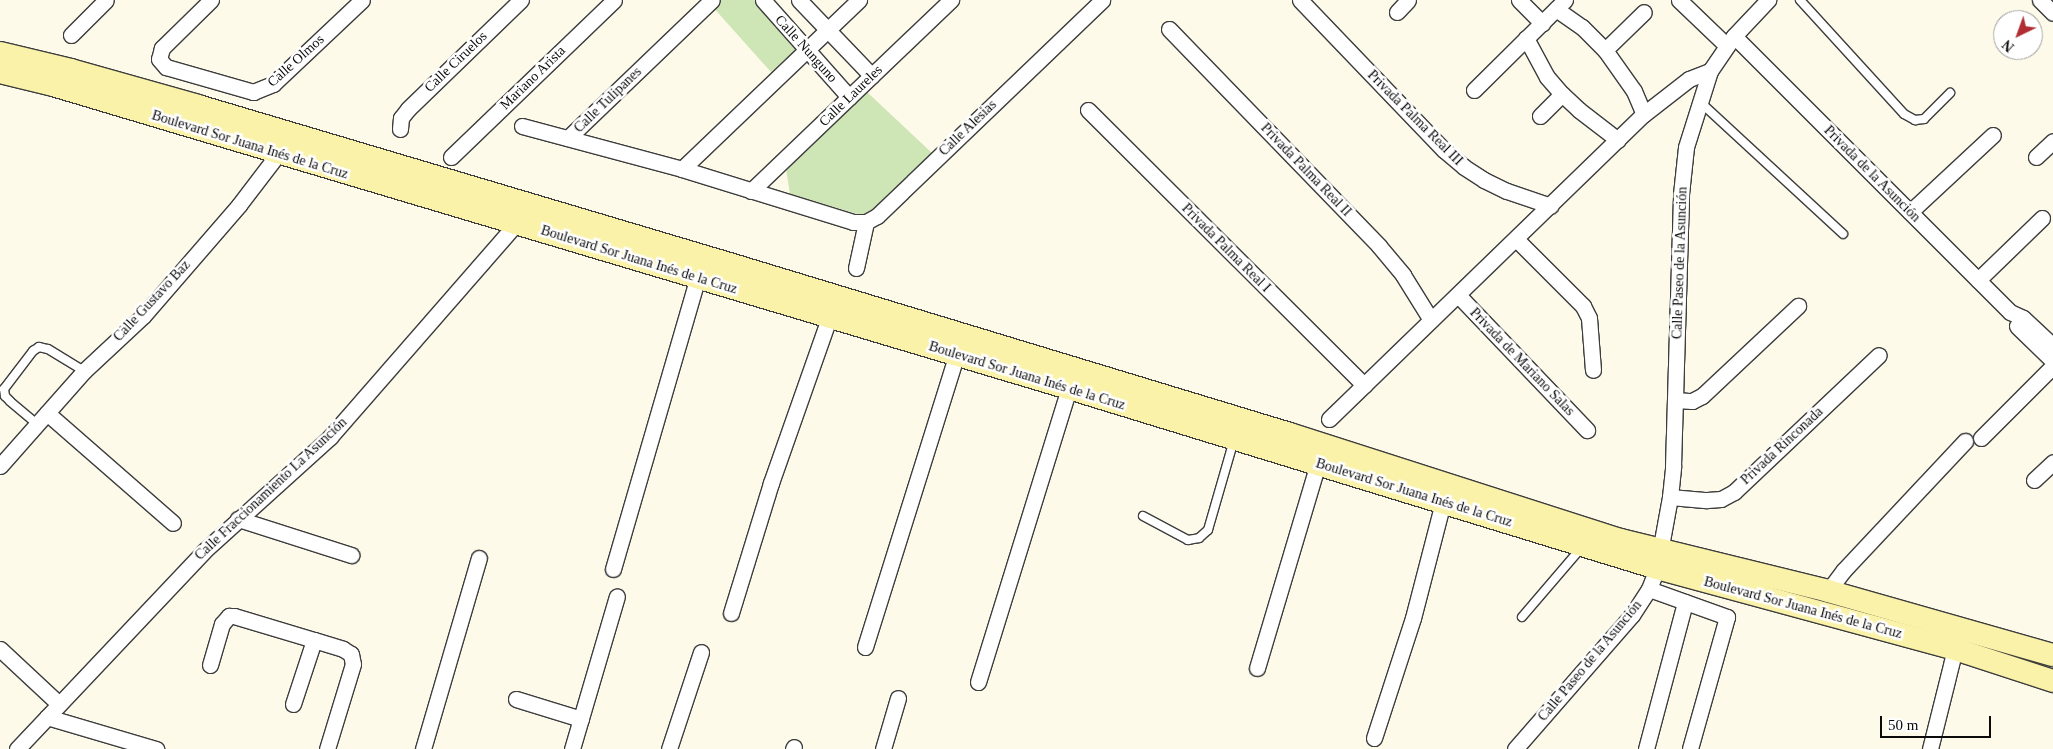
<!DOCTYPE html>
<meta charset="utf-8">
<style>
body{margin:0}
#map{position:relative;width:2053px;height:749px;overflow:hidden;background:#fefae9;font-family:"Times New Roman",serif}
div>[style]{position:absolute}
.green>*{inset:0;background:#cee5b6}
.roads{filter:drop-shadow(1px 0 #3d3d3d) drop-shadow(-1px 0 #3d3d3d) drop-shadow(0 1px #3d3d3d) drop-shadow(0 -1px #3d3d3d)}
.service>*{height:8px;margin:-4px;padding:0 4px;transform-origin:4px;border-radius:4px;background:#fff}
.minor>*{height:15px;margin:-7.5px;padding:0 7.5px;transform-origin:7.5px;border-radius:7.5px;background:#fff}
.secondary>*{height:22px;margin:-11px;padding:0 11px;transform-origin:11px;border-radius:11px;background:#faf2a8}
span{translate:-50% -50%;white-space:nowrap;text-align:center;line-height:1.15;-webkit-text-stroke:5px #fff;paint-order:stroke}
.street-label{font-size:14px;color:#0a0a0a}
.north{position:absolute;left:1993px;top:10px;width:50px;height:50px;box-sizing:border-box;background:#fff;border:1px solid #9d9d9d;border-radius:50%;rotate:222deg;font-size:14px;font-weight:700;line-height:20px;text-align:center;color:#0a0a0a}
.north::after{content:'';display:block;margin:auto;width:18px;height:22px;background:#b02d31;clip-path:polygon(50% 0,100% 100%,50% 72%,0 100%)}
.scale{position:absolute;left:1880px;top:716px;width:111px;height:22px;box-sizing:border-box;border:2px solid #0a0a0a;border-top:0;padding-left:6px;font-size:15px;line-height:18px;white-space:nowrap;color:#0a0a0a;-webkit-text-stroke:4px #fff;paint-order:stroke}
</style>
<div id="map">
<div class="green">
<i style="clip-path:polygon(716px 0,758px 0,800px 46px,771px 72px,711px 5px)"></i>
<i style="clip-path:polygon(867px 92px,933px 154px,868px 217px,790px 194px,786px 169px)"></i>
</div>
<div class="roads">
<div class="service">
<i style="left:1800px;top:0;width:154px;rotate:47.6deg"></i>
<i style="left:1904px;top:114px;width:13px;rotate:29deg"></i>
<i style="left:1915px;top:120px;width:9px;rotate:-6deg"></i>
<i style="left:1924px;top:119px;width:37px;rotate:-45deg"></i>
<i style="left:1699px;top:101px;width:196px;rotate:42.7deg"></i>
<i style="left:37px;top:424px;width:35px;rotate:-140deg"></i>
<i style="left:10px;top:401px;width:7px;rotate:-135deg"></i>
<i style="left:5px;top:396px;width:7px;rotate:-98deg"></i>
<i style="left:4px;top:389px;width:48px;rotate:-52.7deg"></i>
<i style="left:33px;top:351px;width:7px;rotate:-34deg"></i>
<i style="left:39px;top:347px;width:9px;rotate:13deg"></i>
<i style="left:48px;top:349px;width:42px;rotate:31.4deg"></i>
<i style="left:1143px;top:516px;width:51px;rotate:28.1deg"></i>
<i style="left:1188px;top:540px;width:11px;rotate:-10deg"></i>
<i style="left:1199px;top:538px;width:12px;rotate:-42deg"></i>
<i style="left:1208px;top:530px;width:94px;rotate:-73.9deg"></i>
<i style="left:1522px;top:617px;width:92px;rotate:-49.4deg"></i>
</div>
<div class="minor">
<i style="left:211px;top:0;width:69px;rotate:135.6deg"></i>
<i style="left:162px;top:48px;width:11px;rotate:105deg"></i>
<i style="left:159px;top:59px;width:11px;rotate:49deg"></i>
<i style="left:166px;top:67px;width:91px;rotate:16deg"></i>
<i style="left:253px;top:92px;width:22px;rotate:-22deg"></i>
<i style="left:273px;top:84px;width:122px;rotate:-43.3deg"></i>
<i style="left:763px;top:0;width:130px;rotate:48.4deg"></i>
<i style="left:799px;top:0;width:105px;rotate:46.2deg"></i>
<i style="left:1300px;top:0;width:208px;rotate:46.2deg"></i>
<i style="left:1444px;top:150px;width:26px;rotate:40deg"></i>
<i style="left:1464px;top:167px;width:24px;rotate:33deg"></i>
<i style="left:1484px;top:180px;width:25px;rotate:26deg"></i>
<i style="left:1507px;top:191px;width:46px;rotate:18.8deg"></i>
<i style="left:1519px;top:0;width:33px;rotate:45deg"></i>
<i style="left:1679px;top:0;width:66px;rotate:43.8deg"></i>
<i style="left:2040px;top:0;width:18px;rotate:45deg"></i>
<i style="left:1556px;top:9px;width:32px;rotate:35deg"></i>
<i style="left:1582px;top:27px;width:33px;rotate:45deg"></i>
<i style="left:1605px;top:50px;width:50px;rotate:54.7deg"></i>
<i style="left:1634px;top:91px;width:25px;rotate:67deg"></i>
<i style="left:1397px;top:12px;width:16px;rotate:-47deg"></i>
<i style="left:1169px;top:29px;width:302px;rotate:45.9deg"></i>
<i style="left:1379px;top:246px;width:38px;rotate:50deg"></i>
<i style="left:1403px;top:275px;width:53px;rotate:58.1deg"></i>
<i style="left:71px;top:35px;width:49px;rotate:-45deg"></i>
<i style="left:1734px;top:36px;width:390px;rotate:45deg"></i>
<i style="left:2010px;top:312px;width:14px;rotate:25deg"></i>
<i style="left:2023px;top:318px;width:41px;rotate:43deg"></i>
<i style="left:1526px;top:38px;width:44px;rotate:61.7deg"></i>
<i style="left:1547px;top:77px;width:23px;rotate:49deg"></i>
<i style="left:1562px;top:94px;width:23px;rotate:43deg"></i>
<i style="left:1579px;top:110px;width:49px;rotate:37.6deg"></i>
<i style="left:1605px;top:50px;width:54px;rotate:-44.3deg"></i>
<i style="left:1474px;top:90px;width:128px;rotate:-44.7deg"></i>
<i style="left:1088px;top:110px;width:390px;rotate:44.9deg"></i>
<i style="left:1540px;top:116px;width:31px;rotate:-45deg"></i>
<i style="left:522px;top:126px;width:166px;rotate:15deg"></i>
<i style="left:682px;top:169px;width:179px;rotate:17.2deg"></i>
<i style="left:853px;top:222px;width:13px"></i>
<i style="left:400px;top:129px;width:11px;rotate:-85deg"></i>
<i style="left:401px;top:118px;width:11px;rotate:-52deg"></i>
<i style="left:408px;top:109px;width:157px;rotate:-44deg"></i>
<i style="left:568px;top:138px;width:199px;rotate:-43.8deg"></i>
<i style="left:451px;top:157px;width:226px;rotate:-43.9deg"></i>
<i style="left:2036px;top:157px;width:23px;rotate:-43deg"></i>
<i style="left:682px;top:169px;width:245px;rotate:-43.7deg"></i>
<i style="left:751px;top:191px;width:277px;rotate:-43.7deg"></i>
<i style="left:1910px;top:212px;width:113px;rotate:-42.9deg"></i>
<i style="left:1516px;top:239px;width:95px;rotate:45deg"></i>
<i style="left:1583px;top:306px;width:13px;rotate:63deg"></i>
<i style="left:1589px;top:318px;width:52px;rotate:85.6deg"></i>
<i style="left:856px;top:268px;width:47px;rotate:-77.7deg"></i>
<i style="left:866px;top:222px;width:13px;rotate:-29deg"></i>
<i style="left:877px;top:216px;width:312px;rotate:-43.8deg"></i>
<i style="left:1978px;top:280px;width:89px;rotate:-44.1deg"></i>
<i style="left:1458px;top:295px;width:187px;rotate:46.3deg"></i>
<i style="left:2017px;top:326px;width:50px;rotate:44.2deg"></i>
<i style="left:1676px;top:400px;width:16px;rotate:4deg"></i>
<i style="left:1692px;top:401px;width:11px;rotate:-27deg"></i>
<i style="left:1702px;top:396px;width:132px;rotate:-43.2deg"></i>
<i style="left:47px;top:413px;width:167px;rotate:41.1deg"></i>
<i style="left:1329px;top:419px;width:438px;rotate:-44.1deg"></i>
<i style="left:1644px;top:114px;width:57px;rotate:-37.9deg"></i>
<i style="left:1689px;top:79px;width:22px;rotate:-21deg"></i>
<i style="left:1981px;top:438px;width:102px;rotate:-45deg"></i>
<i style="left:0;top:466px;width:127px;rotate:-48.5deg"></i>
<i style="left:84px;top:371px;width:81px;rotate:-43deg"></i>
<i style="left:143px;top:316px;width:147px;rotate:-49.1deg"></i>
<i style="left:239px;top:205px;width:64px;rotate:-52.6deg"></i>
<i style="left:2034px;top:480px;width:26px;rotate:-43deg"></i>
<i style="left:1670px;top:497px;width:37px;rotate:5deg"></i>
<i style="left:1707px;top:500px;width:14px;rotate:-4deg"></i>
<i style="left:1721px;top:499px;width:15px;rotate:-28deg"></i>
<i style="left:1734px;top:492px;width:199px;rotate:-43.4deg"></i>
<i style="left:238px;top:519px;width:119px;rotate:17.7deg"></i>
<i style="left:613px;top:569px;width:304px;rotate:-73.8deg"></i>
<i style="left:1649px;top:589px;width:83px;rotate:19.7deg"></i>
<i style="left:1727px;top:617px;width:137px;rotate:105.7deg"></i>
<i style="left:1828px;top:591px;width:26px;rotate:-53deg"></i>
<i style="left:1844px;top:570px;width:177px;rotate:-46.8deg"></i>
<i style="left:731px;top:613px;width:136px;rotate:-72.9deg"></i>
<i style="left:771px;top:483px;width:175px;rotate:-70.6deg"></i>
<i style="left:865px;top:647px;width:307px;rotate:-72.6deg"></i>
<i style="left:0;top:649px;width:81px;rotate:43deg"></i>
<i style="left:210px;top:665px;width:43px;rotate:-73.7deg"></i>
<i style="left:222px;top:624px;width:11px;rotate:-49deg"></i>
<i style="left:229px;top:616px;width:5px"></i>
<i style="left:234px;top:616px;width:84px;rotate:16.7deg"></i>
<i style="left:314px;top:640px;width:30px;rotate:17deg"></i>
<i style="left:343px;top:649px;width:9px;rotate:32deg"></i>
<i style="left:351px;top:654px;width:10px;rotate:79deg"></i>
<i style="left:353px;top:664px;width:89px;rotate:107deg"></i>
<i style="left:1257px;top:668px;width:214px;rotate:-73.4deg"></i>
<i style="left:978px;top:682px;width:308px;rotate:-72.8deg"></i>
<i style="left:516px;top:699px;width:68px;rotate:17.1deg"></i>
<i style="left:293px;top:704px;width:67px;rotate:-71.8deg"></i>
<i style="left:47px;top:717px;width:114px;rotate:16.4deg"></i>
<i style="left:1374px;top:738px;width:126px;rotate:-72deg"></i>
<i style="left:1413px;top:618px;width:120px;rotate:-75.5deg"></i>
<i style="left:17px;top:749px;width:272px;rotate:-46.6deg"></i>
<i style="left:204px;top:551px;width:170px;rotate:-42.1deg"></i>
<i style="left:330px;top:437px;width:284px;rotate:-48.9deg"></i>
<i style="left:423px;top:749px;width:199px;rotate:-73.7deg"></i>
<i style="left:572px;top:749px;width:159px;rotate:-73.6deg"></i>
<i style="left:669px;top:749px;width:102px;rotate:-71.7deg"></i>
<i style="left:793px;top:749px;width:2px;rotate:-63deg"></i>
<i style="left:883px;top:749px;width:53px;rotate:-73.6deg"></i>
<i style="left:1515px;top:749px;width:178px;rotate:-48.9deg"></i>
<i style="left:1632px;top:615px;width:31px;rotate:-57deg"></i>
<i style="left:1649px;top:589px;width:22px;rotate:-69deg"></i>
<i style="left:1657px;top:568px;width:72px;rotate:-79.6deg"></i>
<i style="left:1670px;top:497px;width:31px;rotate:-84deg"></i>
<i style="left:1673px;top:466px;width:272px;rotate:-88.3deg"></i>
<i style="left:1681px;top:194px;width:47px;rotate:-83.9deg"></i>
<i style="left:1686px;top:147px;width:80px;rotate:-72.5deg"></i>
<i style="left:1710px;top:71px;width:42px;rotate:-55.6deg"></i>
<i style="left:1734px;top:36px;width:50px;rotate:-46.6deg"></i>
<i style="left:1646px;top:749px;width:152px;rotate:-75.1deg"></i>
<i style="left:1930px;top:749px;width:103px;rotate:-76deg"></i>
</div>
<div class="secondary">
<i style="left:0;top:53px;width:73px;rotate:13.5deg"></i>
<i style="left:71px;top:70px;width:132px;rotate:15.8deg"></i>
<i style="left:198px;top:106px;width:551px;rotate:16.56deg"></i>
<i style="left:726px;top:263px;width:589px;rotate:16.87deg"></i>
<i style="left:1290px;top:434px;width:348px;rotate:17.8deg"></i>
<i style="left:1621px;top:540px;width:213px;rotate:13.8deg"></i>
<i style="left:1828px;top:591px;width:234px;rotate:15.9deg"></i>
<i style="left:0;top:72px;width:55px;rotate:13.8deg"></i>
<i style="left:53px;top:85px;width:1060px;rotate:16.61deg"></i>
<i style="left:1069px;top:388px;width:615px;rotate:17.02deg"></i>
<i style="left:1657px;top:568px;width:309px;rotate:15.2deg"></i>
<i style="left:1955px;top:649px;width:103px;rotate:18.1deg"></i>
</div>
</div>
<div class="street-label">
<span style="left:806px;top:49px;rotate:48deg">Calle Nunguno</span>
<span style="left:296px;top:61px;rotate:-42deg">Calle Olmos</span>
<span style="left:456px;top:62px;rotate:-44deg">Calle Ciruelos</span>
<span style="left:533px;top:78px;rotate:-44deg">Mariano Arista</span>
<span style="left:851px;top:96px;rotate:-44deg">Calle Laureles</span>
<span style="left:608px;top:100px;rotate:-44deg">Calle Tulipanes</span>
<span style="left:1415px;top:118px;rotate:45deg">Privada Palma Real III</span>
<span style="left:968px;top:128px;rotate:-44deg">Calle Alesias</span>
<span style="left:250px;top:145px;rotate:17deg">Boulevard Sor Juana Inés de la Cruz</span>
<span style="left:1306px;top:170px;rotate:46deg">Privada Palma Real II</span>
<span style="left:1872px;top:174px;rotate:45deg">Privada de la Asunción</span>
<span style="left:1226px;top:248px;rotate:45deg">Privada Palma Real I</span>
<span style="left:639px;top:260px;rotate:17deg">Boulevard Sor Juana Inés de la Cruz</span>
<span style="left:1680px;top:263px;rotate:-88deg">Calle Paseo de la Asunción</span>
<span style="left:152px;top:301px;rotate:-47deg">Calle Gustavo Baz</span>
<span style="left:1522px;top:362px;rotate:46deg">Privada de Mariano Salas</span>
<span style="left:1027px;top:376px;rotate:17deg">Boulevard Sor Juana Inés de la Cruz</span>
<span style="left:1782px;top:446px;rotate:-43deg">Privada Rinconada</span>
<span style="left:271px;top:489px;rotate:-43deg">Calle Fraccionamiento La Asunción</span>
<span style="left:1414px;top:493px;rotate:17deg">Boulevard Sor Juana Inés de la Cruz</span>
<span style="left:1803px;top:608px;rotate:15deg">Boulevard Sor Juana Inés de la Cruz</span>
<span style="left:1590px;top:661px;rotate:-50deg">Calle Paseo de la Asunción</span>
</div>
<div class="north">N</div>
<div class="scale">50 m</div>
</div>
